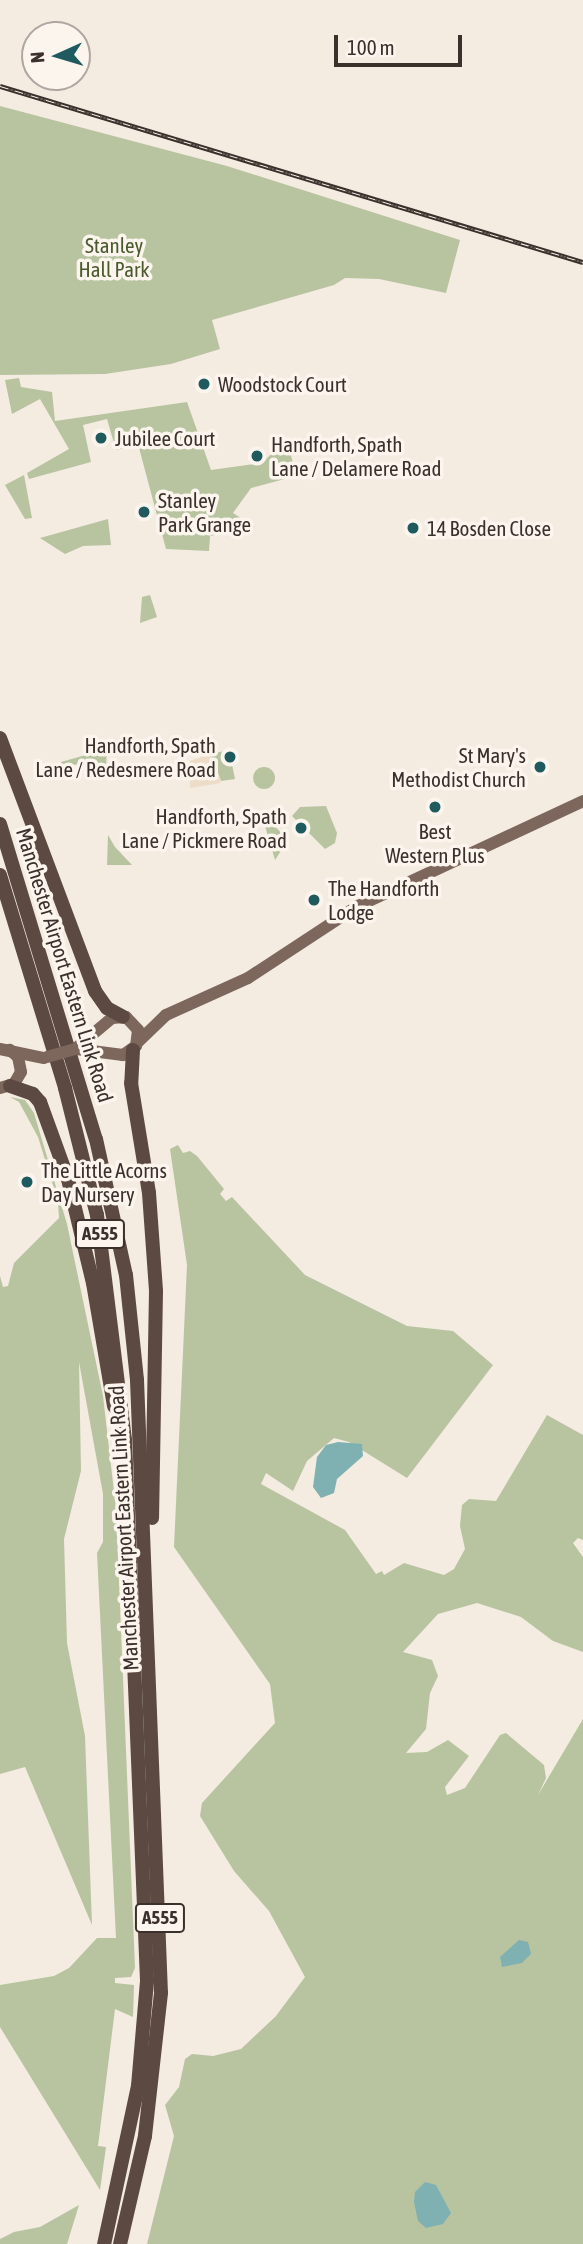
<!DOCTYPE html>
<style>
body{margin:0}
#map{position:relative;width:583px;height:2244px;overflow:hidden;background:#f4ebe1;font-family:"Asap Condensed",sans-serif}
div>[style]{position:absolute}
.green>*{inset:0;background:#b8c4a0}
.round{border-radius:50%}
.plaza>*{inset:0;background:#ecdcc8}
.water>*{inset:0;background:#7fb0b2}
.major>*{height:12px;margin:-6px;padding:0 6px;transform-origin:6px;border-radius:6px;background:#7d675c}
.highway>*{height:14px;margin:-7px;padding:0 7px;transform-origin:7px;border-radius:7px;background:#5c4a42}
.rail>*{height:5px;margin-top:-2.5px;transform-origin:0;background:repeating-linear-gradient(90deg,#fbf5ee 0 8px,#3b302b 0 16px);box-sizing:border-box;border-block:2px solid #3b302b}
.major-bridge>*{height:12px;margin:-6px;padding:0 6px;transform-origin:6px;border-radius:6px;background:#7d675c}
.dots>*{width:19px;height:19px;translate:-50% -50%;box-sizing:border-box;border:4px solid #fbf5ee;border-radius:50%}
span{translate:-50% -50%;white-space:nowrap;text-align:center;line-height:1.15;-webkit-text-stroke:7px #fbf5ee;paint-order:stroke}
.shield-label span{padding:2px 5px;background:#fbf5ee;border:2px solid;border-radius:5px;-webkit-text-stroke-width:0}
.shield-label{font-size:19px;color:#3b302b;font-weight:700}
.park-label{font-size:21px;color:#4a5a2e}
.poi-label{font-size:21px;color:#3b302b}
.left{translate:0 -50%;text-align:left}
.right{translate:-100% -50%;text-align:right}
.street-label{font-size:21px;color:#3b302b}
.north{position:absolute;left:21px;top:21px;width:70px;height:70px;box-sizing:border-box;background:#fbf5ee;border:2px solid #aea6a0;border-radius:50%;rotate:266deg;font-size:19px;font-weight:700;line-height:28px;text-align:center;color:#3b302b}
.north::after{content:'';display:block;margin:auto;width:24px;height:32px;background:#1f5a5e;clip-path:polygon(50% 0,100% 100%,50% 72%,0 100%)}
.scale{position:absolute;left:334px;top:35px;width:128px;height:32px;box-sizing:border-box;border:4px solid #3b302b;border-top:0;padding-left:9px;font-size:21px;line-height:24px;white-space:nowrap;color:#3b302b;-webkit-text-stroke:5px #fbf5ee;paint-order:stroke}
</style>
<div id="map">
<div class="green">
<i style="clip-path:polygon(0 106px,227px 166px,460px 240px,446px 293px,379px 279px,345px 278px,334px 285px,212px 320px,220px 349px,171px 364px,105px 374px,0 375px)"></i>
<i style="clip-path:polygon(19px 378px,21px 387px,52px 392px,55px 421px,187px 402px,211px 470px,262px 463px,287px 439px,296px 476px,251px 488px,233px 513px,255px 527px,210px 536px,209px 551px,166px 549px,138px 444px,116px 450px,107px 419px,83px 425px,91px 462px,29px 479px,27px 473px,69px 449px,40px 399px,12px 414px,5px 380px)"></i>
<i style="clip-path:polygon(24px 475px,32px 518px,25px 519px,5px 485px)"></i>
<i style="clip-path:polygon(108px 519px,111px 545px,83px 546px,65px 554px,40px 538px)"></i>
<i style="clip-path:polygon(150px 595px,157px 617px,140px 623px,142px 597px)"></i>
<i style="clip-path:polygon(107px 749px,106px 766px,61px 764px,61px 762px)"></i>
<i style="clip-path:polygon(229px 750px,235px 779px,221px 781px,211px 754px)"></i>
<i class="round" style="left:253px;top:767px;width:22px;height:22px"></i>
<i style="clip-path:polygon(326px 806px,337px 833px,335px 843px,325px 849px,292px 816px,300px 807px)"></i>
<i style="clip-path:polygon(267px 818px,288px 840px,275px 860px,263px 819px)"></i>
<i style="clip-path:polygon(108px 835px,115px 847px,132px 865px,107px 865px)"></i>
<i style="clip-path:polygon(10px 1097px,25px 1100px,34px 1113px,67px 1224px,103px 1396px,116px 1509px,135px 1968px,131px 1977px,115px 1978px,115px 1983px,134px 1985px,133px 2017px,115px 2009px,98px 2146px,106px 2147px,100px 2190px,0 2027px,0 1985px,54px 1976px,69px 1968px,97px 1938px,116px 1938px,97px 1553px,103px 1542px,103px 1494px,79px 1362px,81px 1471px,64px 1539px,67px 1643px,85px 1736px,92px 1925px,25px 1767px,0 1774px,0 1276px,3px 1287px,8px 1286px,14px 1263px,59px 1218px,58px 1201px,38px 1137px,19px 1102px)"></i>
<i style="clip-path:polygon(178px 1145px,183px 1153px,190px 1151px,197px 1156px,224px 1189px,220px 1194px,226px 1201px,232px 1197px,305px 1275px,407px 1326px,453px 1331px,493px 1365px,407px 1478px,349px 1442px,334px 1438px,307px 1461px,293px 1491px,266px 1473px,261px 1484px,345px 1530px,376px 1574px,382px 1571px,384px 1575px,404px 1563px,444px 1575px,454px 1569px,465px 1549px,460px 1526px,462px 1505px,469px 1499px,496px 1501px,547px 1415px,583px 1435px,583px 1540px,578px 1538px,573px 1543px,583px 1557px,583px 1652px,553px 1641px,521px 1617px,477px 1603px,438px 1614px,403px 1652px,432px 1660px,438px 1676px,430px 1693px,426px 1729px,406px 1753px,427px 1752px,448px 1740px,469px 1756px,445px 1787px,447px 1795px,465px 1788px,500px 1735px,506px 1733px,544px 1765px,546px 1778px,538px 1795px,583px 1719px,583px 2244px,147px 2244px,174px 2136px,165px 2105px,179px 2087px,185px 2059px,192px 2054px,213px 2056px,241px 2049px,276px 2016px,305px 1977px,269px 1911px,234px 1871px,200px 1816px,202px 1803px,275px 1723px,270px 1684px,174px 1547px,187px 1265px,170px 1149px)"></i>
<i style="clip-path:polygon(79px 2205px,67px 2244px,0 2244px,0 2239px,14px 2232px,40px 2227px)"></i>
</div>
<div class="plaza">
<i style="clip-path:polygon(210px 754px,221px 783px,190px 788px,190px 761px)"></i>
</div>
<div class="water">
<i style="clip-path:polygon(338px 1442px,362px 1444px,363px 1456px,337px 1479px,334px 1493px,321px 1498px,313px 1487px,317px 1457px,326px 1445px)"></i>
<i style="clip-path:polygon(519px 1940px,528px 1942px,531px 1954px,522px 1963px,502px 1967px,500px 1957px)"></i>
<i style="clip-path:polygon(425px 2182px,436px 2185px,451px 2213px,443px 2224px,426px 2228px,418px 2221px,414px 2202px,415px 2192px)"></i>
</div>
<div class="major">
<i style="left:138px;top:1042px;width:39px;rotate:-44deg"></i>
<i style="left:166px;top:1015px;width:90px;rotate:-24.3deg"></i>
<i style="left:248px;top:978px;width:129px;rotate:-33.3deg"></i>
<i style="left:356px;top:907px;width:251px;rotate:-25deg"></i>
<i style="left:0;top:1049px;width:45px;rotate:11.6deg"></i>
<i style="left:75px;top:1049px;width:48px;rotate:-40deg"></i>
<i style="left:112px;top:1018px;width:14px;rotate:-4deg"></i>
<i style="left:126px;top:1017px;width:18px;rotate:47deg"></i>
<i style="left:138px;top:1030px;width:16px;rotate:97deg"></i>
<i style="left:136px;top:1046px;width:16px;rotate:145deg"></i>
<i style="left:123px;top:1055px;width:47px;rotate:-172.7deg"></i>
<i style="left:0;top:1088px;width:15px;rotate:-16deg"></i>
<i style="left:14px;top:1084px;width:14px;rotate:-60deg"></i>
<i style="left:21px;top:1072px;width:15px;rotate:-101deg"></i>
<i style="left:18px;top:1057px;width:11px;rotate:-139deg"></i>
</div>
<div class="highway">
<i style="left:0;top:738px;width:270px;rotate:69.4deg"></i>
<i style="left:95px;top:991px;width:21px;rotate:55deg"></i>
<i style="left:107px;top:1008px;width:18px;rotate:29deg"></i>
<i style="left:0;top:824px;width:329px;rotate:73.1deg"></i>
<i style="left:96px;top:1139px;width:139px;rotate:77.6deg"></i>
<i style="left:126px;top:1275px;width:106px;rotate:84deg"></i>
<i style="left:137px;top:1380px;width:613px;rotate:87.76deg"></i>
<i style="left:161px;top:1993px;width:144px;rotate:96.4deg"></i>
<i style="left:145px;top:2136px;width:111px;rotate:103deg"></i>
<i style="left:0;top:875px;width:223px;rotate:73deg"></i>
<i style="left:65px;top:1088px;width:131px;rotate:75.9deg"></i>
<i style="left:97px;top:1215px;width:227px;rotate:82.9deg"></i>
<i style="left:125px;top:1440px;width:541px;rotate:87.67deg"></i>
<i style="left:147px;top:1981px;width:105px;rotate:94.9deg"></i>
<i style="left:138px;top:2086px;width:162px;rotate:102.1deg"></i>
<i style="left:133px;top:1050px;width:33px;rotate:93deg"></i>
<i style="left:131px;top:1083px;width:111px;rotate:80.7deg"></i>
<i style="left:149px;top:1193px;width:98px;rotate:85.9deg"></i>
<i style="left:156px;top:1291px;width:227px;rotate:91deg"></i>
<i style="left:10px;top:1086px;width:24px;rotate:19deg"></i>
<i style="left:33px;top:1094px;width:11px;rotate:49deg"></i>
<i style="left:40px;top:1102px;width:82px;rotate:70deg"></i>
<i style="left:68px;top:1179px;width:107px;rotate:76.5deg"></i>
<i style="left:93px;top:1283px;width:125px;rotate:80.3deg"></i>
</div>
<div class="rail">
<i style="left:0;top:86px;width:609px;rotate:16.8deg"></i>
</div>
<div class="major-bridge">
<i style="left:47px;top:1057px;width:29px;rotate:-16deg"></i>
</div>
<div class="dots">
<i style="left:204px;top:384px;background:#1f5a5e"></i>
<i style="left:101px;top:438px;background:#1f5a5e"></i>
<i style="left:257px;top:456px;background:#1f5a5e"></i>
<i style="left:144px;top:512px;background:#1f5a5e"></i>
<i style="left:413px;top:528px;background:#1f5a5e"></i>
<i style="left:230px;top:757px;background:#1f5a5e"></i>
<i style="left:540px;top:767px;background:#1f5a5e"></i>
<i style="left:435px;top:807px;background:#1f5a5e"></i>
<i style="left:301px;top:828px;background:#1f5a5e"></i>
<i style="left:314px;top:900px;background:#1f5a5e"></i>
<i style="left:27px;top:1182px;background:#1f5a5e"></i>
</div>
<div class="shield-label">
<span style="left:100px;top:1234px">A555</span>
<span style="left:160px;top:1918px">A555</span>
</div>
<div class="park-label">
<span style="left:114px;top:257px">Stanley<br>Hall Park</span>
</div>
<div class="poi-label">
<span class="left" style="left:218px;top:384px">Woodstock Court</span>
<span class="left" style="left:115px;top:438px">Jubilee Court</span>
<span class="left" style="left:271px;top:456px">Handforth, Spath<br>Lane / Delamere Road</span>
<span class="left" style="left:158px;top:512px">Stanley<br>Park Grange</span>
<span class="left" style="left:427px;top:528px">14 Bosden Close</span>
<span class="right" style="left:216px;top:757px">Handforth, Spath<br>Lane / Redesmere Road</span>
<span class="right" style="left:526px;top:767px">St Mary's<br>Methodist Church</span>
<span class="right" style="left:287px;top:828px">Handforth, Spath<br>Lane / Pickmere Road</span>
<span style="left:435px;top:843px">Best<br>Western Plus</span>
<span class="left" style="left:328px;top:900px">The Handforth<br>Lodge</span>
<span class="left" style="left:41px;top:1182px">The Little Acorns<br>Day Nursery</span>
</div>
<div class="street-label">
<span style="left:65px;top:965px;rotate:73deg">Manchester Airport Eastern Link Road</span>
<span style="left:123px;top:1528px;rotate:-93deg">Manchester Airport Eastern Link Road</span>
</div>
<div class="north">N</div>
<div class="scale">100 m</div>
</div>
